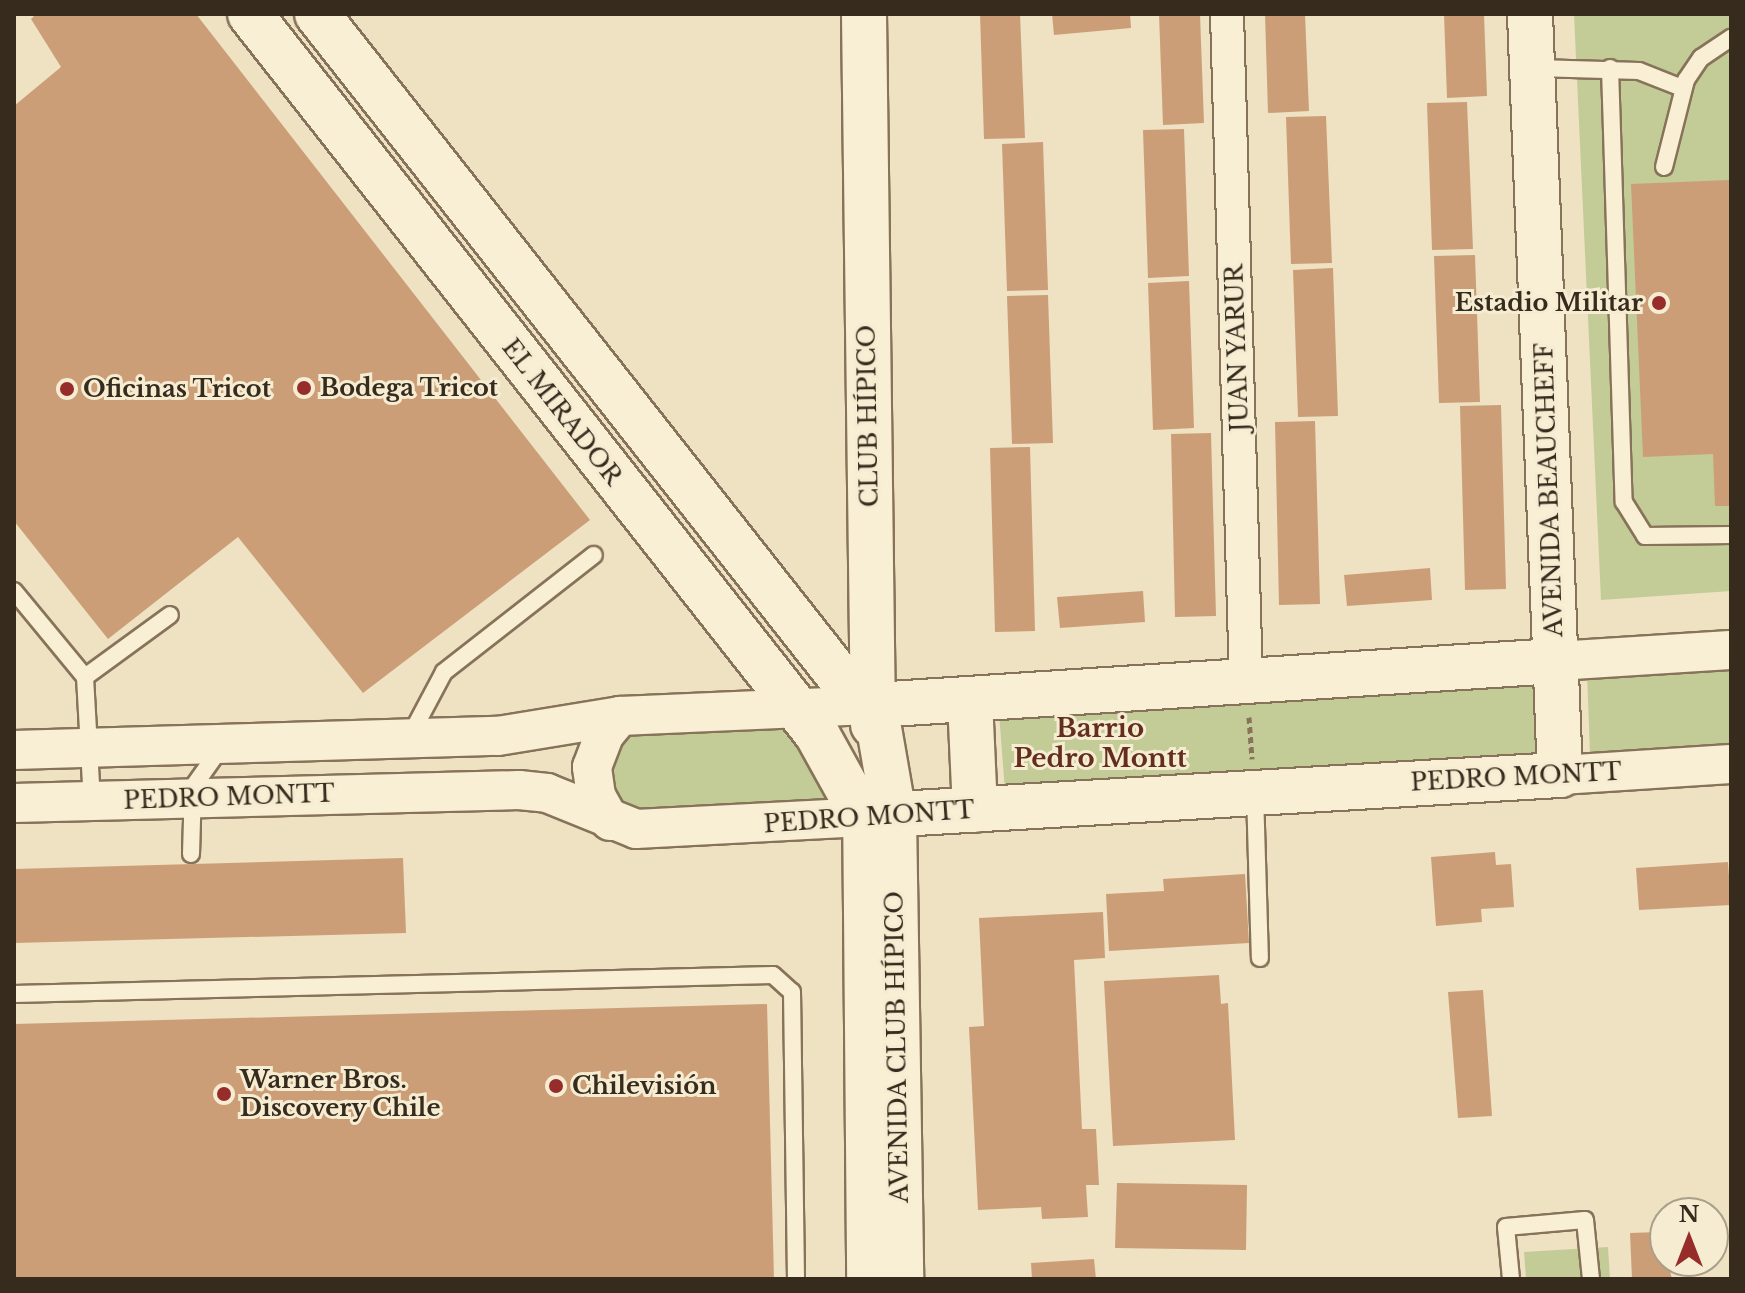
<!DOCTYPE html>
<meta charset="utf-8">
<style>
body{margin:0}
#map{position:relative;width:1745px;height:1293px;overflow:hidden;background:#eee2c2;font-family:"Libre Baskerville",serif}
div>[style]{position:absolute}
.green>*{inset:0;background:#c3cc96}
.building>*{inset:0;background:#cc9e78}
.path>*{height:5px;margin-top:-2.5px;transform-origin:0;background:repeating-linear-gradient(90deg,#877359 0 6px,transparent 0 10px)}
.roads{filter:drop-shadow(2px 0 #877359) drop-shadow(-2px 0 #877359) drop-shadow(0 2px #877359) drop-shadow(0 -2px #877359)}
.service>*{height:16px;margin:-8px;padding:0 8px;transform-origin:8px;border-radius:8px;background:#f8efd5}
.minor>*{height:32px;margin:-16px;padding:0 16px;transform-origin:16px;border-radius:16px;background:#f8efd5}
.tertiary>*{height:38px;margin:-19px;padding:0 19px;transform-origin:19px;border-radius:19px;background:#f8efd5}
.secondary>*{height:44px;margin:-22px;padding:0 22px;transform-origin:22px;border-radius:22px;background:#f8efd5}
.dots>*{width:22px;height:22px;translate:-50% -50%;box-sizing:border-box;border:4px solid #f5ecd2;border-radius:50%}
span{translate:-50% -50%;white-space:nowrap;text-align:center;line-height:1.15;-webkit-text-stroke:6px #f5ecd2;paint-order:stroke}
.poi-label{font-size:24px;color:#372b1d;font-weight:700}
.right{translate:-100% -50%;text-align:right}
.left{translate:0 -50%;text-align:left}
.street-label{font-size:24px;color:#372b1d}
.neighbourhood-label{font-size:26px;color:#642e1d;font-weight:700}
.frame{position:absolute;inset:0;border:16px solid #372b1d;pointer-events:none}
.north{position:absolute;left:1649px;top:1197px;width:80px;height:80px;box-sizing:border-box;background:#f5ecd2;border:2px solid #a99f8a;border-radius:50%;rotate:0deg;font-size:22px;font-weight:700;line-height:32px;text-align:center;color:#372b1d}
.north::after{content:'';display:block;margin:auto;width:28px;height:36px;background:#962d2a;clip-path:polygon(50% 0,100% 100%,50% 72%,0 100%)}
</style>
<div id="map">
<div class="green">
<i style="clip-path:polygon(1574px 14px,1731px 14px,1731px 591px,1601px 600px)"></i>
<i style="clip-path:polygon(1731px 663px,1731px 745px,1590px 755px,1587px 672px)"></i>
<i style="clip-path:polygon(1536px 680px,1539px 755px,1005px 791px,999px 713px)"></i>
<i style="clip-path:polygon(780px 725px,817px 769px,828px 807px,630px 818px,614px 806px,605px 767px,629px 733px)"></i>
<i style="clip-path:polygon(1608px 1247px,1610px 1279px,1526px 1279px,1524px 1252px)"></i>
</div>
<div class="building">
<i style="clip-path:polygon(36px 14px,196px 14px,590px 520px,363px 693px,238px 537px,108px 639px,14px 521px,14px 106px,61px 67px,31px 19px)"></i>
<i style="clip-path:polygon(980px 14px,1020px 14px,1025px 138px,984px 139px)"></i>
<i style="clip-path:polygon(1052px 14px,1130px 14px,1131px 28px,1054px 35px)"></i>
<i style="clip-path:polygon(1159px 14px,1200px 14px,1204px 123px,1163px 125px)"></i>
<i style="clip-path:polygon(1265px 14px,1305px 14px,1309px 111px,1268px 113px)"></i>
<i style="clip-path:polygon(1444px 14px,1484px 14px,1487px 96px,1447px 98px)"></i>
<i style="clip-path:polygon(1467px 102px,1473px 249px,1432px 250px,1427px 103px)"></i>
<i style="clip-path:polygon(1326px 116px,1332px 263px,1291px 264px,1286px 117px)"></i>
<i style="clip-path:polygon(1184px 129px,1189px 276px,1148px 278px,1143px 130px)"></i>
<i style="clip-path:polygon(1043px 142px,1048px 290px,1007px 291px,1002px 144px)"></i>
<i style="clip-path:polygon(1729px 180px,1731px 506px,1715px 506px,1713px 454px,1643px 457px,1631px 184px)"></i>
<i style="clip-path:polygon(1475px 255px,1480px 402px,1439px 403px,1434px 256px)"></i>
<i style="clip-path:polygon(1333px 268px,1338px 416px,1298px 417px,1293px 270px)"></i>
<i style="clip-path:polygon(1189px 281px,1194px 428px,1153px 430px,1148px 283px)"></i>
<i style="clip-path:polygon(1048px 295px,1053px 443px,1012px 444px,1007px 296px)"></i>
<i style="clip-path:polygon(1501px 405px,1506px 589px,1465px 590px,1460px 406px)"></i>
<i style="clip-path:polygon(1315px 421px,1320px 604px,1279px 605px,1275px 422px)"></i>
<i style="clip-path:polygon(1211px 433px,1216px 616px,1175px 617px,1171px 434px)"></i>
<i style="clip-path:polygon(1030px 447px,1035px 631px,995px 632px,990px 448px)"></i>
<i style="clip-path:polygon(1430px 568px,1432px 600px,1347px 606px,1344px 575px)"></i>
<i style="clip-path:polygon(1143px 591px,1145px 622px,1060px 628px,1057px 597px)"></i>
<i style="clip-path:polygon(1495px 852px,1496px 865px,1511px 864px,1514px 907px,1481px 909px,1482px 922px,1436px 926px,1431px 857px)"></i>
<i style="clip-path:polygon(403px 858px,406px 933px,14px 943px,14px 869px)"></i>
<i style="clip-path:polygon(1728px 862px,1731px 905px,1639px 910px,1636px 868px)"></i>
<i style="clip-path:polygon(1245px 874px,1249px 943px,1109px 951px,1106px 894px,1164px 891px,1163px 879px)"></i>
<i style="clip-path:polygon(1103px 912px,1105px 958px,1074px 960px,1082px 1129px,1096px 1129px,1099px 1185px,1086px 1185px,1088px 1217px,1042px 1219px,1041px 1207px,978px 1210px,969px 1027px,984px 1026px,979px 918px)"></i>
<i style="clip-path:polygon(1219px 975px,1221px 1004px,1228px 1003px,1235px 1140px,1113px 1146px,1104px 981px)"></i>
<i style="clip-path:polygon(1483px 990px,1492px 1116px,1458px 1118px,1448px 992px)"></i>
<i style="clip-path:polygon(767px 1004px,774px 1279px,14px 1279px,14px 1024px)"></i>
<i style="clip-path:polygon(1117px 1183px,1247px 1185px,1246px 1250px,1115px 1248px)"></i>
<i style="clip-path:polygon(1660px 1232px,1672px 1279px,1632px 1279px,1630px 1233px)"></i>
<i style="clip-path:polygon(1094px 1259px,1096px 1279px,1032px 1279px,1031px 1263px)"></i>
</div>
<div class="path">
<i style="left:1249px;top:717px;width:42px;rotate:85.9deg"></i>
</div>
<div class="roads">
<div class="service">
<i style="left:1536px;top:68px;width:103px;rotate:1.7deg"></i>
<i style="left:1639px;top:71px;width:46px;rotate:21.6deg"></i>
<i style="left:1610px;top:68px;width:434px;rotate:88.2deg"></i>
<i style="left:1624px;top:502px;width:40px;rotate:58deg"></i>
<i style="left:1645px;top:536px;width:86px;rotate:-0.7deg"></i>
<i style="left:1664px;top:167px;width:90px;rotate:-75.8deg"></i>
<i style="left:1686px;top:80px;width:27px;rotate:-56deg"></i>
<i style="left:1701px;top:58px;width:36px;rotate:-34deg"></i>
<i style="left:14px;top:591px;width:112px;rotate:50.5deg"></i>
<i style="left:85px;top:677px;width:124px;rotate:86.8deg"></i>
<i style="left:85px;top:677px;width:105px;rotate:-36.1deg"></i>
<i style="left:410px;top:736px;width:72px;rotate:-62deg"></i>
<i style="left:444px;top:672px;width:190px;rotate:-38deg"></i>
<i style="left:1255px;top:793px;width:165px;rotate:88.3deg"></i>
<i style="left:191px;top:854px;width:67px;rotate:-88.3deg"></i>
<i style="left:193px;top:787px;width:47px;rotate:-54.6deg"></i>
<i style="left:14px;top:994px;width:759px;rotate:-1.43deg"></i>
<i style="left:773px;top:975px;width:25px;rotate:42deg"></i>
<i style="left:792px;top:992px;width:287px;rotate:89.2deg"></i>
<i style="left:1511px;top:1279px;width:52px;rotate:-95.5deg"></i>
<i style="left:1506px;top:1227px;width:79px;rotate:-5.1deg"></i>
<i style="left:1585px;top:1220px;width:59px;rotate:84.2deg"></i>
</div>
<div class="minor">
<i style="left:1227px;top:14px;width:667px;rotate:88.37deg"></i>
</div>
<div class="tertiary">
<i style="left:1556px;top:661px;width:175px;rotate:-3.6deg"></i>
<i style="left:14px;top:750px;width:484px;rotate:-1.7deg"></i>
<i style="left:498px;top:736px;width:124px;rotate:-9.3deg"></i>
<i style="left:620px;top:716px;width:255px;rotate:-2.5deg"></i>
<i style="left:1560px;top:775px;width:171px;rotate:-3.7deg"></i>
<i style="left:14px;top:803px;width:505px;rotate:-1.47deg"></i>
<i style="left:519px;top:790px;width:28px;rotate:6deg"></i>
<i style="left:547px;top:793px;width:96px;rotate:22deg"></i>
<i style="left:636px;top:829px;width:227px;rotate:-3deg"></i>
<i style="left:610px;top:821px;width:29px;rotate:-119deg"></i>
<i style="left:596px;top:796px;width:29px;rotate:-98deg"></i>
<i style="left:592px;top:767px;width:34px;rotate:-69deg"></i>
<i style="left:604px;top:735px;width:25px;rotate:-50deg"></i>
</div>
<div class="secondary">
<i style="left:250px;top:14px;width:916px;rotate:51.78deg"></i>
<i style="left:817px;top:734px;width:95px;rotate:61deg"></i>
<i style="left:317px;top:14px;width:848px;rotate:51.75deg"></i>
<i style="left:842px;top:680px;width:41px;rotate:37.1deg"></i>
<i style="left:875px;top:705px;width:112px;rotate:80.2deg"></i>
<i style="left:894px;top:815px;width:464px;rotate:89.1deg"></i>
<i style="left:864px;top:14px;width:711px;rotate:89.27deg"></i>
<i style="left:970px;top:700px;width:110px;rotate:87.4deg"></i>
<i style="left:875px;top:705px;width:682px;rotate:-3.7deg"></i>
<i style="left:865px;top:798px;width:481px;rotate:89.5deg"></i>
<i style="left:865px;top:816px;width:696px;rotate:-3.38deg"></i>
<i style="left:1560px;top:775px;width:762px;rotate:-92.26deg"></i>
</div>
</div>
<div class="dots">
<i style="left:1659px;top:303px;background:#962d2a"></i>
<i style="left:304px;top:388px;background:#962d2a"></i>
<i style="left:67px;top:389px;background:#962d2a"></i>
<i style="left:556px;top:1086px;background:#962d2a"></i>
<i style="left:224px;top:1094px;background:#962d2a"></i>
</div>
<div class="poi-label">
<span class="right" style="left:1643px;top:303px">Estadio Militar</span>
<span class="left" style="left:320px;top:388px">Bodega Tricot</span>
<span class="left" style="left:83px;top:389px">Oficinas Tricot</span>
<span class="left" style="left:240px;top:1094px">Warner Bros.<br>Discovery Chile</span>
<span class="left" style="left:572px;top:1086px">Chilevisión</span>
</div>
<div class="street-label">
<span style="left:1237px;top:348px;rotate:-92deg">JUAN YARUR</span>
<span style="left:562px;top:412px;rotate:52deg">EL MIRADOR</span>
<span style="left:868px;top:416px;rotate:-91deg">CLUB HÍPICO</span>
<span style="left:1549px;top:490px;rotate:-92deg">AVENIDA BEAUCHEFF</span>
<span style="left:1516px;top:777px;rotate:-3deg">PEDRO MONTT</span>
<span style="left:229px;top:797px;rotate:-2deg">PEDRO MONTT</span>
<span style="left:869px;top:817px;rotate:-4deg">PEDRO MONTT</span>
<span style="left:897px;top:1047px;rotate:-91deg">AVENIDA CLUB HÍPICO</span>
</div>
<div class="neighbourhood-label">
<span style="left:1100px;top:744px">Barrio<br>Pedro Montt</span>
</div>
<div class="frame"></div>
<div class="north">N</div>
</div>
